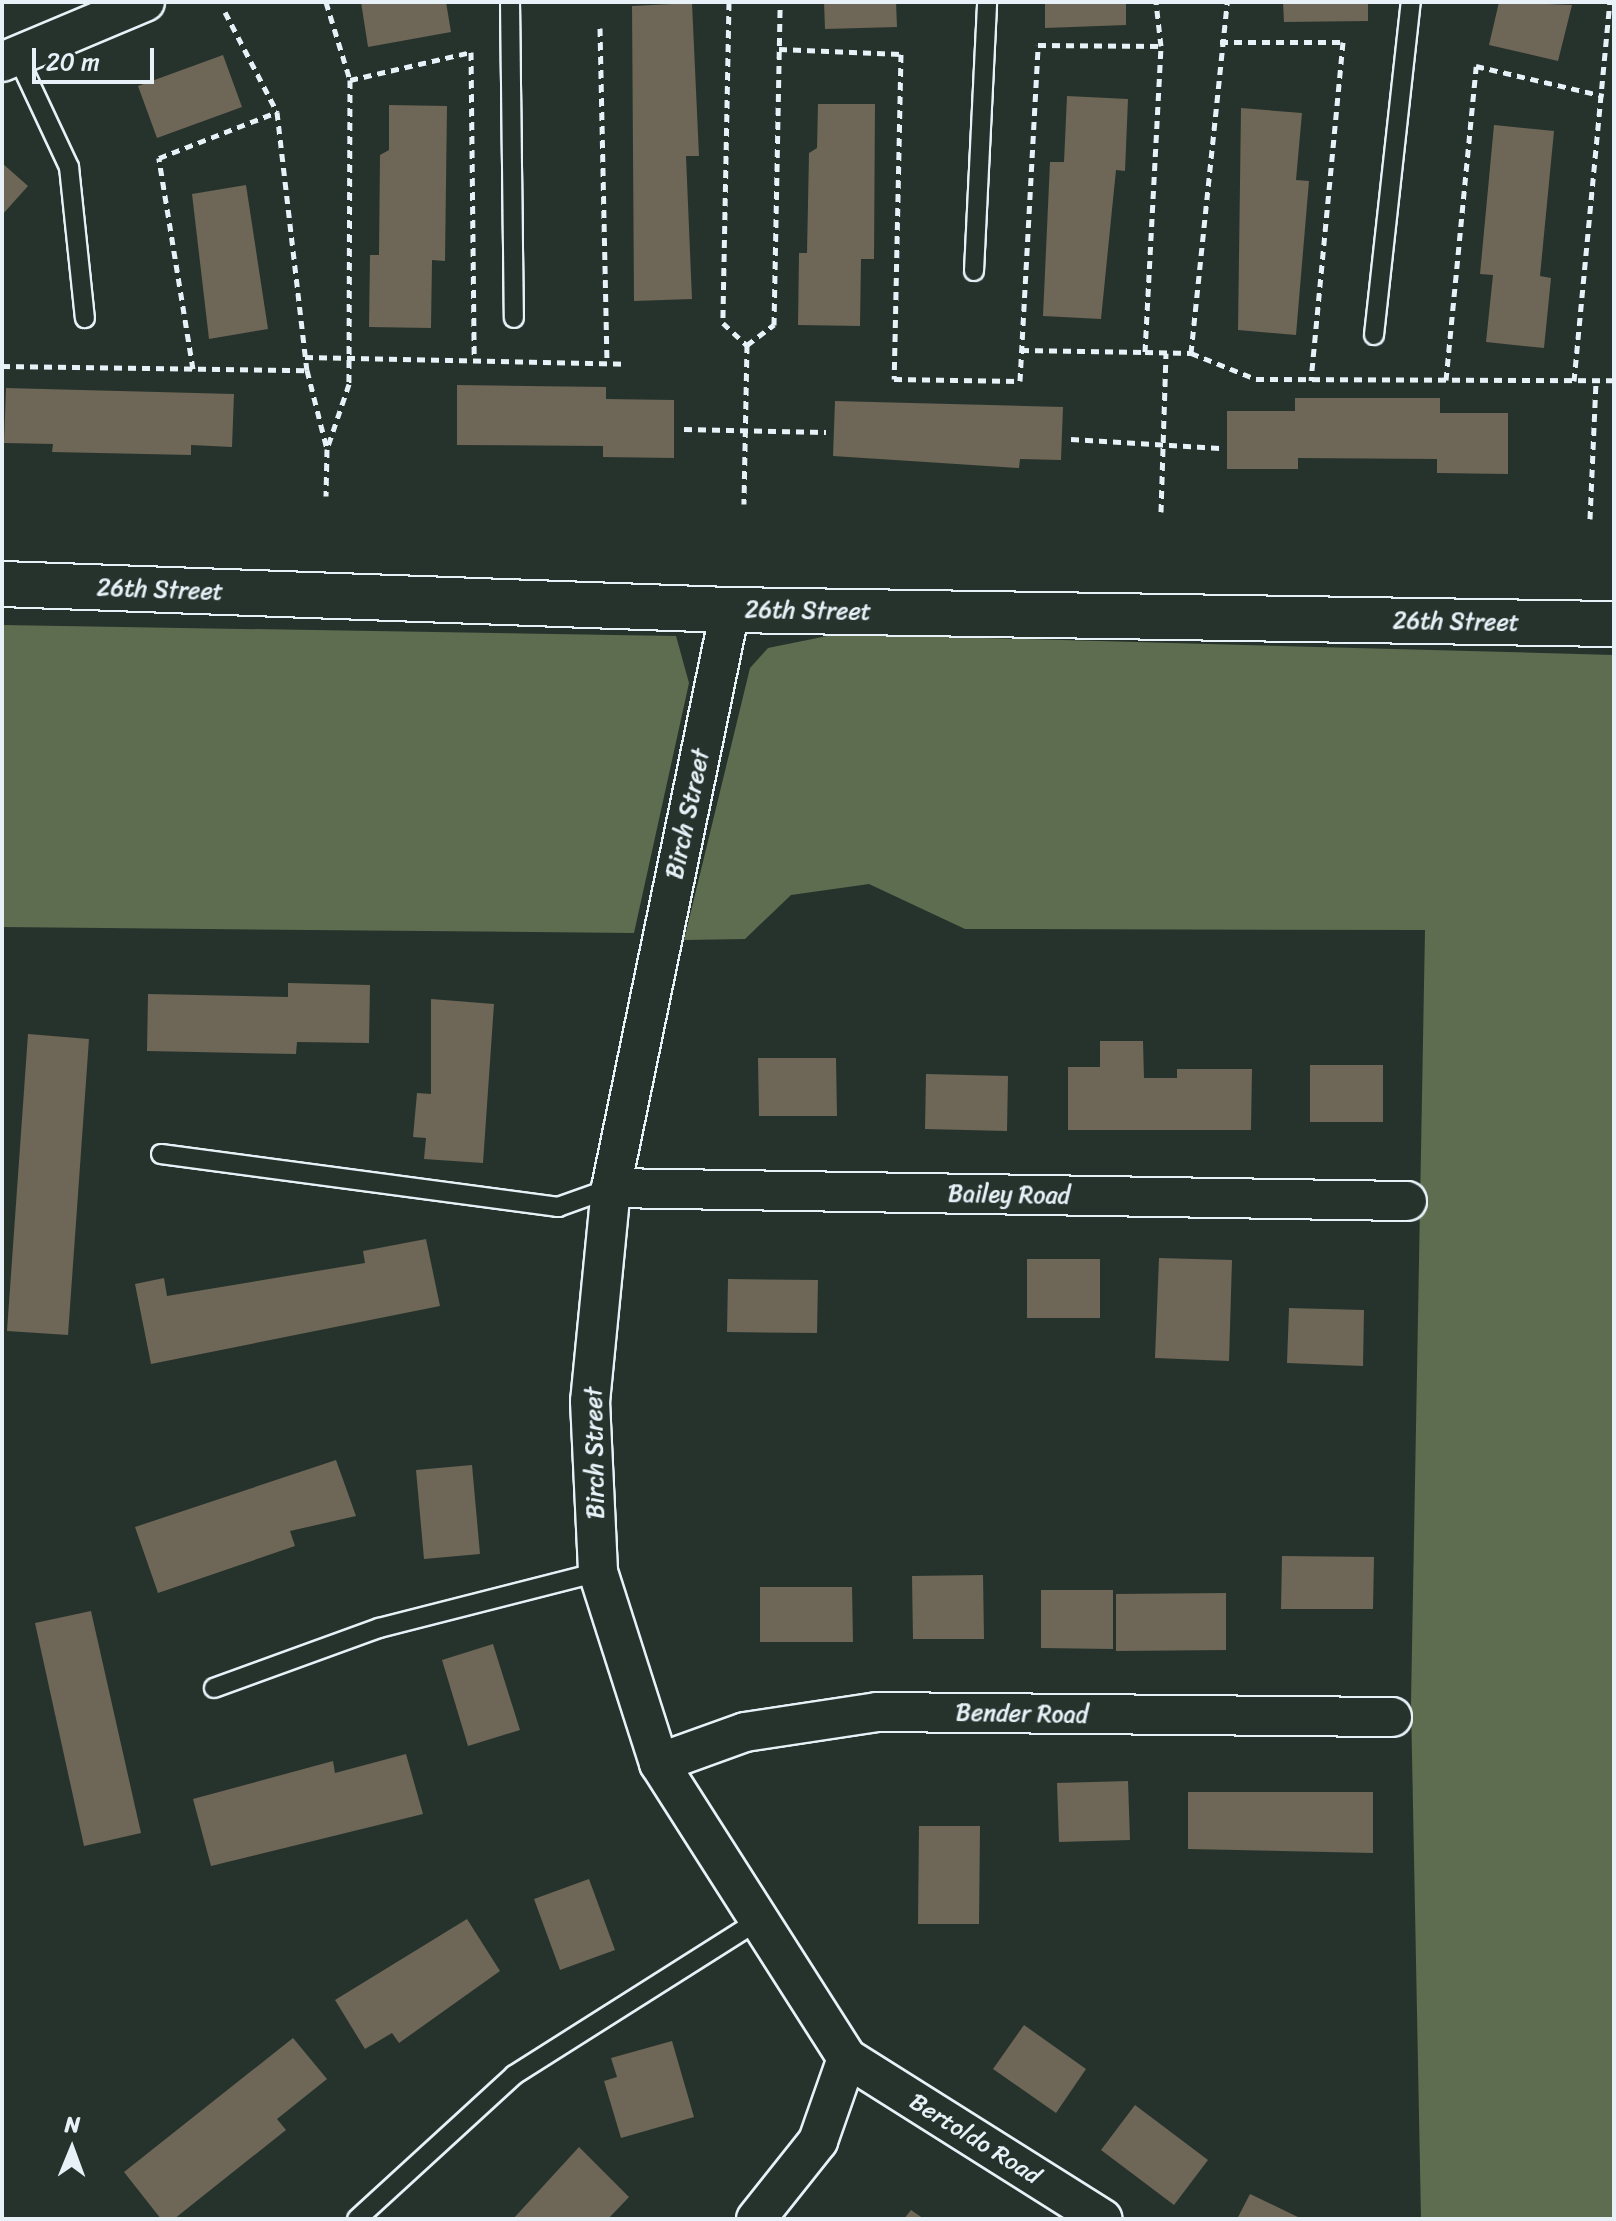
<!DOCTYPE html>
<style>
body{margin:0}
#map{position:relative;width:1616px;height:2221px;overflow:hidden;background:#26332d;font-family:Sriracha,sans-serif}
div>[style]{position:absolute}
.green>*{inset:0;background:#5e6d4f}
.building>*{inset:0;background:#6e6656}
.path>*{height:5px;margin-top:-2.5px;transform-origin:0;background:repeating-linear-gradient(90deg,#e8f1f8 0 8px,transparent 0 14px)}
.roads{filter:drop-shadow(2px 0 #e8f1f8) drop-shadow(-2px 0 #e8f1f8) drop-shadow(0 2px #e8f1f8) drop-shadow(0 -2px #e8f1f8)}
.service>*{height:18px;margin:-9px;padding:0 9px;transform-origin:9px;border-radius:9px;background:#26332d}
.minor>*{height:38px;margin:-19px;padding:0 19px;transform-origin:19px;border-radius:19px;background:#26332d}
.tertiary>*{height:44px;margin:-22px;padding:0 22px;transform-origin:22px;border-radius:22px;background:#26332d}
span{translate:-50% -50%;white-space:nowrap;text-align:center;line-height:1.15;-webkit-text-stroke:6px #26332d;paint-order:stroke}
.street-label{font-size:24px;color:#e8f1f8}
.frame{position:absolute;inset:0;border:4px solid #e8f1f8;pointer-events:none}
.north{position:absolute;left:32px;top:2109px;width:80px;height:80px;-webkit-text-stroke:6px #26332d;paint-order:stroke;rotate:1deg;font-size:22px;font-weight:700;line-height:32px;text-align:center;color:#e8f1f8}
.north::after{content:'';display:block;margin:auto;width:28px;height:36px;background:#e8f1f8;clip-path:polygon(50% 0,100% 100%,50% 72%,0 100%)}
.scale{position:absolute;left:32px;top:48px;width:122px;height:36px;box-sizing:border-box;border:4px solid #e8f1f8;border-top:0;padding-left:10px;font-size:24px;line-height:28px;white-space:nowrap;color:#e8f1f8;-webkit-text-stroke:6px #26332d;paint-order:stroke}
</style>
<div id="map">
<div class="green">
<i style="clip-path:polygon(2px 625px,676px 636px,689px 683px,634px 933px,2px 927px)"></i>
<i style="clip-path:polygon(837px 634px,1614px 655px,1614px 2219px,1421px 2219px,1411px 1703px,1425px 930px,965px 929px,869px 884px,791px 895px,745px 939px,684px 940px,750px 668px,768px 648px)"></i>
</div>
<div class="building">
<i style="clip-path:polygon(361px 2px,446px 2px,451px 32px,368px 47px)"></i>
<i style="clip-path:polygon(824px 2px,896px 2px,897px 27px,825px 29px)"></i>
<i style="clip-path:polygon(1045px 2px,1126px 2px,1126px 25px,1045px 28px)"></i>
<i style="clip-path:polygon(1283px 2px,1368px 2px,1368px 21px,1284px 22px)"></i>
<i style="clip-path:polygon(1499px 2px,1572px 5px,1558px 61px,1489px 45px)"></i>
<i style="clip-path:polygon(692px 3px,699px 156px,686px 156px,692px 299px,634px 301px,632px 6px)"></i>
<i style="clip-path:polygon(223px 55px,242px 107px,157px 138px,138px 86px)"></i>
<i style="clip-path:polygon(1067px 96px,1128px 99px,1125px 171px,1116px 170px,1101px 319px,1043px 316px,1050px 162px,1064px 162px)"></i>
<i style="clip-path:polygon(818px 104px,875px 104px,874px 259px,861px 259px,860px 326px,798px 325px,799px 253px,807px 253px,809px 153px,817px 148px)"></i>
<i style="clip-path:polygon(389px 105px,447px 106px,445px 261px,432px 260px,431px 328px,369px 327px,370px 255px,379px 255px,380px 155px,389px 150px)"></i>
<i style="clip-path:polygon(1241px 108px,1302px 113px,1296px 180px,1309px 181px,1296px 335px,1238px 330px)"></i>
<i style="clip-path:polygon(1494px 125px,1554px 131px,1540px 276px,1551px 278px,1544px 348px,1486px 342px,1493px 275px,1480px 274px)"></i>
<i style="clip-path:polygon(2px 163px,28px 186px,2px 215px)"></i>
<i style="clip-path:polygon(246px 185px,268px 329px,209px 339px,192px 194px)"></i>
<i style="clip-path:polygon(457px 385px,606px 387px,606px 399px,674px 400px,674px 458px,603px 457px,603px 446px,457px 445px)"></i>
<i style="clip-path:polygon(6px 388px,234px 394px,232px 447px,191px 445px,191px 455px,52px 452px,53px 444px,4px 443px)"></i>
<i style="clip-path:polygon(1295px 398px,1440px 398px,1440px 413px,1508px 413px,1508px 474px,1437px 473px,1437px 459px,1298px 458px,1298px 469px,1227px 469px,1227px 411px,1295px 411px)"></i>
<i style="clip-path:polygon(835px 401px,1063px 407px,1061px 460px,1020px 459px,1019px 468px,833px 456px)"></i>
<i style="clip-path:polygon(288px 983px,370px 985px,369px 1043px,297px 1042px,296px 1054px,147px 1051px,148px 994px,288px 997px)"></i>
<i style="clip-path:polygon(431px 999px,494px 1004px,483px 1163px,424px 1159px,426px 1138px,413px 1137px,417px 1093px,431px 1094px)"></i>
<i style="clip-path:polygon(28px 1034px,89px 1039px,68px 1335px,7px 1331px)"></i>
<i style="clip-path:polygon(1100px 1041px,1143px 1041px,1144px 1078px,1177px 1078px,1177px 1069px,1252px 1069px,1251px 1130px,1068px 1130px,1068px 1067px,1100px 1067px)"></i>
<i style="clip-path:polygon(758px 1058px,836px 1058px,837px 1116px,759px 1116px)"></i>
<i style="clip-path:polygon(1310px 1065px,1383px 1065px,1383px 1122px,1310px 1122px)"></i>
<i style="clip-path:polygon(926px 1074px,1008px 1076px,1007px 1131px,925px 1129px)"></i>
<i style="clip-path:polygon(426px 1239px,440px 1306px,151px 1364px,135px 1284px,164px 1278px,167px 1296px,365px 1263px,363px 1251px)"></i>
<i style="clip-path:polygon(1159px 1258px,1232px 1260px,1229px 1361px,1155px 1358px)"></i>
<i style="clip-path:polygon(1027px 1259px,1100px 1259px,1100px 1318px,1027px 1318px)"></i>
<i style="clip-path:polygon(728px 1279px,818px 1280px,817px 1333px,727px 1332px)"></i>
<i style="clip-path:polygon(1289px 1308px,1364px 1310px,1363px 1366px,1287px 1363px)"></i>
<i style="clip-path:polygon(336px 1460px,356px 1516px,290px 1531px,295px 1546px,158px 1593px,135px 1527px)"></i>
<i style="clip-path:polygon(472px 1465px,480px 1554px,424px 1559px,416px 1470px)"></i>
<i style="clip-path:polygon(1282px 1556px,1374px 1557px,1373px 1609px,1281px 1609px)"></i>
<i style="clip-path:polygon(983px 1575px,984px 1639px,913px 1639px,912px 1576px)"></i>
<i style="clip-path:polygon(760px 1587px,852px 1587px,853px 1642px,760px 1642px)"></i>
<i style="clip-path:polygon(1041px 1590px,1113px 1590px,1113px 1649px,1041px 1648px)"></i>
<i style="clip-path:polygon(1226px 1593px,1226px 1650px,1116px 1651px,1116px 1594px)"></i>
<i style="clip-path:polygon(91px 1611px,141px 1833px,84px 1846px,35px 1623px)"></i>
<i style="clip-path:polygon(493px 1644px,520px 1730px,468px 1746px,442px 1660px)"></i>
<i style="clip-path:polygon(406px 1754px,423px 1814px,211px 1866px,193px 1799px,333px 1761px,335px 1773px)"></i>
<i style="clip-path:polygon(1128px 1781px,1130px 1840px,1059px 1842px,1057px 1783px)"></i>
<i style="clip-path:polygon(1188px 1792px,1373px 1792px,1373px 1853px,1188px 1849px)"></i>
<i style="clip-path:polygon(919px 1826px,980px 1826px,979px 1924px,918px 1924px)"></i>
<i style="clip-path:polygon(589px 1879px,615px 1950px,560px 1970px,534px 1899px)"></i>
<i style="clip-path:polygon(467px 1919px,500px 1971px,399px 2043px,392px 2033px,365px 2049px,335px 2000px)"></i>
<i style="clip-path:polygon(1024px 2025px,1086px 2069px,1056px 2113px,993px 2069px)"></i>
<i style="clip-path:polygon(293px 2038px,327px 2079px,277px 2119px,286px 2130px,174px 2219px,161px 2219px,124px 2172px)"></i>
<i style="clip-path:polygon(672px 2041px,694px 2117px,621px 2138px,604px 2081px,617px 2077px,611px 2058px)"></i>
<i style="clip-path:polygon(1135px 2105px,1208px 2160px,1174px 2205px,1101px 2150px)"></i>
<i style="clip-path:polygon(579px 2147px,629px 2197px,608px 2219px,513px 2219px)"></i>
<i style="clip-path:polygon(1250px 2194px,1302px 2219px,1237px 2219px)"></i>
<i style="clip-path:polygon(911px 2210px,924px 2219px,904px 2219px)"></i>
</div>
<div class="path">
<i style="left:326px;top:2px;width:82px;rotate:72.9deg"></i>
<i style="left:350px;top:80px;width:304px;rotate:90.2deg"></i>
<i style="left:349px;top:384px;width:65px;rotate:108.7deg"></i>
<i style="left:729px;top:2px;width:321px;rotate:91.1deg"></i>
<i style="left:723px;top:323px;width:33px;rotate:43deg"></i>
<i style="left:747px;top:345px;width:159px;rotate:91.1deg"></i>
<i style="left:225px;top:12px;width:113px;rotate:62.5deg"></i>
<i style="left:277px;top:112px;width:260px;rotate:83.4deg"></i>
<i style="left:307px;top:370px;width:81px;rotate:75.8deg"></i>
<i style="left:327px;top:449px;width:47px;rotate:91.2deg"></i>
<i style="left:600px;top:28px;width:335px;rotate:88.8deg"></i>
<i style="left:1220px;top:42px;width:123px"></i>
<i style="left:1343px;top:42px;width:340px;rotate:95.4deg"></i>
<i style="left:779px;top:49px;width:122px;rotate:2.3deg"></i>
<i style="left:901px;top:54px;width:325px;rotate:91.2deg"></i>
<i style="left:894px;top:379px;width:126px;rotate:0.9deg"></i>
<i style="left:1020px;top:381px;width:336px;rotate:-86.9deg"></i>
<i style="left:1038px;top:45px;width:123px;rotate:0.5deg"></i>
<i style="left:1161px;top:46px;width:44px;rotate:-96.5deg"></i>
<i style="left:350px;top:80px;width:124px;rotate:-13deg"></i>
<i style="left:471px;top:52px;width:308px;rotate:89.4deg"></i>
<i style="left:747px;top:345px;width:34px;rotate:-37deg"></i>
<i style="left:774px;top:325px;width:323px;rotate:-88.9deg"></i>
<i style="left:1021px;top:350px;width:124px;rotate:0.9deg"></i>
<i style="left:1145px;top:352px;width:306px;rotate:-87deg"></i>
<i style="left:1145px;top:352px;width:46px;rotate:1.2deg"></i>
<i style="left:1191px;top:353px;width:70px;rotate:21.8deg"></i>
<i style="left:1256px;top:379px;width:358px;rotate:0.2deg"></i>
<i style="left:1191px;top:353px;width:353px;rotate:-84.1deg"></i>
<i style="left:305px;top:357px;width:321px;rotate:1.2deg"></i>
<i style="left:2px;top:366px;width:305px;rotate:0.8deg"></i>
<i style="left:193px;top:369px;width:214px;rotate:-99.2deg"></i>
<i style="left:159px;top:158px;width:127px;rotate:-21.3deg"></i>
<i style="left:1446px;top:380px;width:315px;rotate:-84.5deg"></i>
<i style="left:1476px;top:66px;width:131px;rotate:13.2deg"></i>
<i style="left:1574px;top:381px;width:381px;rotate:-84.6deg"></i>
<i style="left:684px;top:429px;width:142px;rotate:1.2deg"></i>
<i style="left:1071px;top:439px;width:149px;rotate:3.5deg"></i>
<i style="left:1161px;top:512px;width:159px;rotate:-88.2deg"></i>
<i style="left:1590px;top:519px;width:138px;rotate:-87.5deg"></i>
</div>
<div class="roads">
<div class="service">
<i style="left:510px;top:2px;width:316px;rotate:89.3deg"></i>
<i style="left:17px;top:56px;width:123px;rotate:64.9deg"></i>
<i style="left:69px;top:167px;width:152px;rotate:84deg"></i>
<i style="left:974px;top:271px;width:269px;rotate:-87.2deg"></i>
<i style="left:1374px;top:335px;width:335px;rotate:-83.7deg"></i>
<i style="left:161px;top:1154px;width:401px;rotate:7.6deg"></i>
<i style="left:558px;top:1207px;width:56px;rotate:-19.7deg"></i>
<i style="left:214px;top:1688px;width:176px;rotate:-20deg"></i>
<i style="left:379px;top:1628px;width:226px;rotate:-14.3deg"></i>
<i style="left:357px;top:2219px;width:213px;rotate:-42.5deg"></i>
<i style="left:514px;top:2075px;width:290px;rotate:-32.3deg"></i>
</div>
<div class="minor">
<i style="left:2px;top:62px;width:155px;rotate:-22.8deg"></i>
<i style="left:730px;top:610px;width:590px;rotate:101.63deg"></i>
<i style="left:611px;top:1188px;width:214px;rotate:95.6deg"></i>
<i style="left:590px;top:1401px;width:171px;rotate:87.3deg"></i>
<i style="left:598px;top:1572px;width:201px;rotate:72.3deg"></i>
<i style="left:659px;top:1763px;width:350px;rotate:57.5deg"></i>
<i style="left:847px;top:2058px;width:302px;rotate:32.2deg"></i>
<i style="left:611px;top:1188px;width:796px;rotate:0.94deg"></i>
<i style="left:659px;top:1763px;width:91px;rotate:-19.8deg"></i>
<i style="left:745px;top:1732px;width:134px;rotate:-8.6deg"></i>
<i style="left:877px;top:1712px;width:515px;rotate:0.56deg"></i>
<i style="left:756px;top:2219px;width:100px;rotate:-51.5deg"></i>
<i style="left:818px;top:2141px;width:88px;rotate:-70.7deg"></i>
</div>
<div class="tertiary">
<i style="left:2px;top:584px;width:728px;rotate:2.05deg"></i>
<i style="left:730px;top:610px;width:884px;rotate:0.91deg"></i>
</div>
</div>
<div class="street-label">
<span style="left:160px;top:590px;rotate:2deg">26th Street</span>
<span style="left:808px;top:611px;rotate:1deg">26th Street</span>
<span style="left:1456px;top:622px;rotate:1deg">26th Street</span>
<span style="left:688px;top:814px;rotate:-78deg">Birch Street</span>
<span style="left:1009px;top:1195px;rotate:1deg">Bailey Road</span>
<span style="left:595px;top:1453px;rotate:-91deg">Birch Street</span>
<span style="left:1022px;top:1714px;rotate:1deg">Bender Road</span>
<span style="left:975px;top:2139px;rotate:32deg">Bertoldo Road</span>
</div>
<div class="frame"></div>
<div class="north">N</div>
<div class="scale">20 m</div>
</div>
